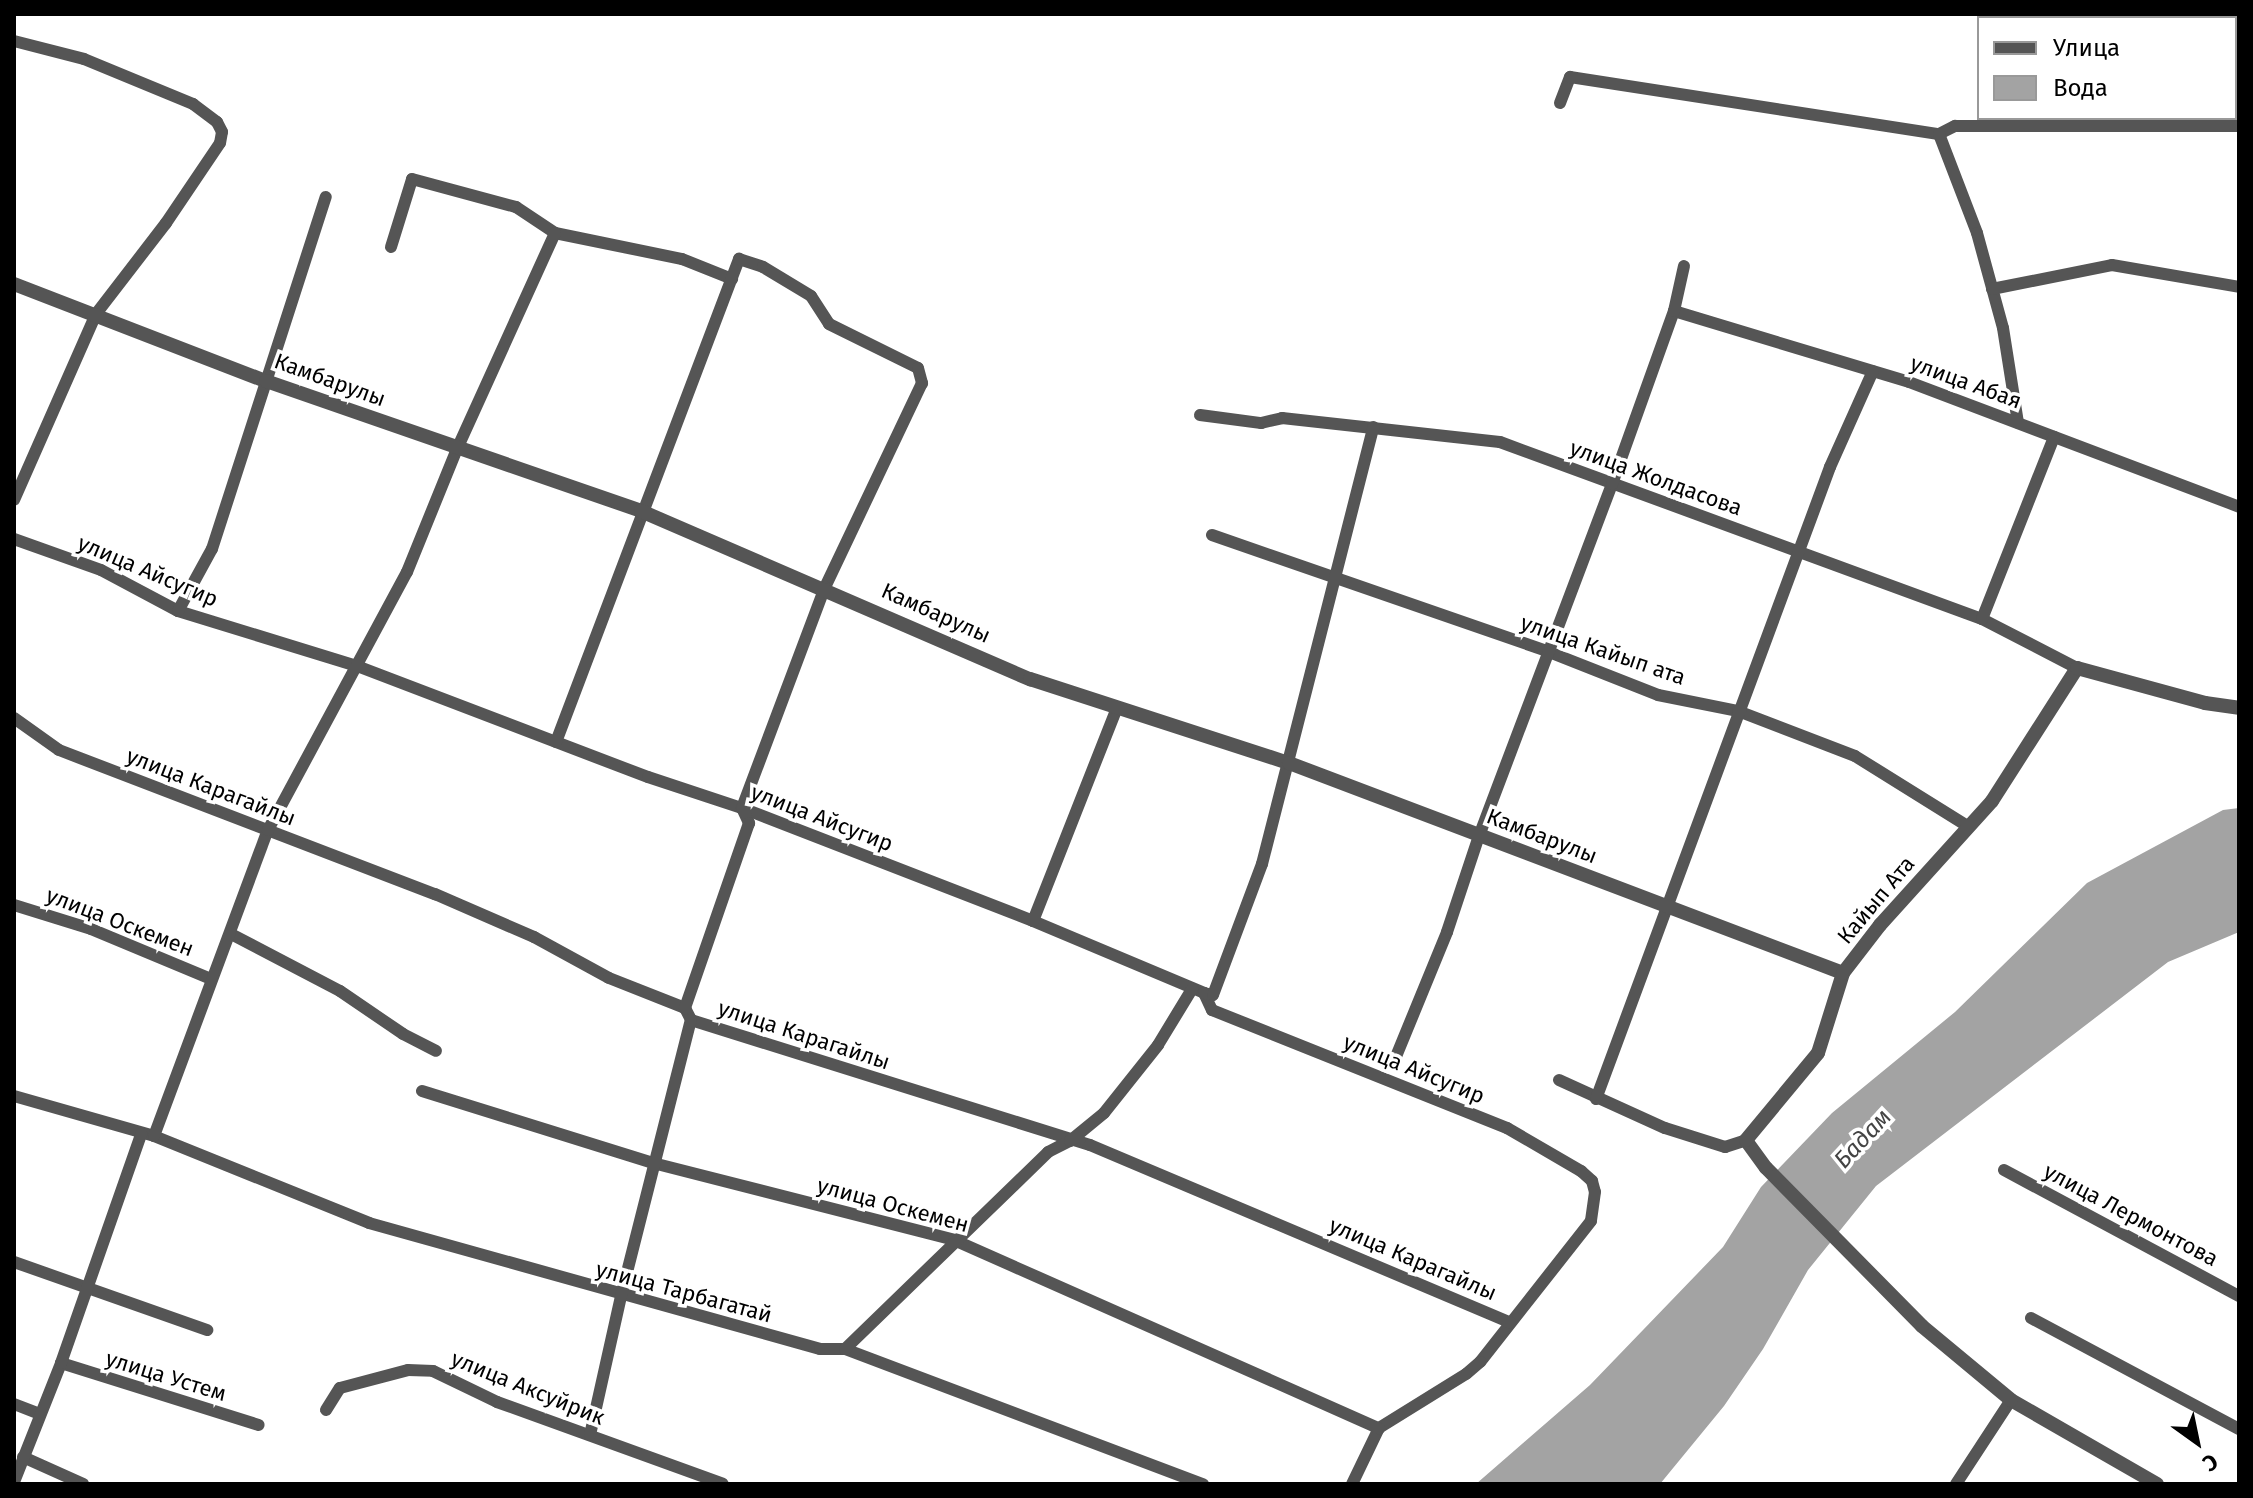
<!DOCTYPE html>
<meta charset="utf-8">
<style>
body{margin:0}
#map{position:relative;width:2253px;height:1498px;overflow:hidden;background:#fff;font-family:"Fira Sans",sans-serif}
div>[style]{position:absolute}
.water>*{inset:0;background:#a3a3a3}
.minor>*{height:12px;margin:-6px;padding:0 6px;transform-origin:6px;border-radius:6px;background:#555}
.tertiary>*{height:14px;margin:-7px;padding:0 7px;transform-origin:7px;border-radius:7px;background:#555}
span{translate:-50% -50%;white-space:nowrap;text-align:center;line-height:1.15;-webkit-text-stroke:7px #fff;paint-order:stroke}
.street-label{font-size:22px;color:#000}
.water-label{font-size:24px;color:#444;font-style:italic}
.frame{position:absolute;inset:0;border:16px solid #000;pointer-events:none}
.legend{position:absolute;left:1977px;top:16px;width:260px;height:104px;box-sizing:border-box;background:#fff;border:2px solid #999;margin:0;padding:10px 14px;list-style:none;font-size:24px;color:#000}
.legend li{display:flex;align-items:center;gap:16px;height:40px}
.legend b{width:40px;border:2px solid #999}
.north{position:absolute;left:2157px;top:1402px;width:80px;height:80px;-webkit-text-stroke:6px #fff;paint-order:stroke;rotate:147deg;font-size:22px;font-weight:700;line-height:32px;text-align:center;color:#000}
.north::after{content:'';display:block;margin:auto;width:28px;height:36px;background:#000;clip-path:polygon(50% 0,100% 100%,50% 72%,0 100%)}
</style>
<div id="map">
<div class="water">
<i style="clip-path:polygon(2239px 808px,2239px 932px,2168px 962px,1876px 1186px,1808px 1270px,1763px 1349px,1724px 1406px,1660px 1484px,1476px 1484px,1590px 1385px,1723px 1247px,1761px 1187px,1832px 1113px,1955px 1012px,2087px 883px,2223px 810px)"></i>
</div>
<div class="minor">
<i style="left:14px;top:41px;width:72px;rotate:14.4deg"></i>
<i style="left:84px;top:59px;width:118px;rotate:22.4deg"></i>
<i style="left:193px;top:104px;width:30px;rotate:37deg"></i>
<i style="left:217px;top:122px;width:11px;rotate:63deg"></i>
<i style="left:222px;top:132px;width:11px;rotate:100deg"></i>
<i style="left:220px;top:143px;width:97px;rotate:124deg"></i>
<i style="left:166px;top:223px;width:115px;rotate:127.6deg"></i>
<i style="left:96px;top:314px;width:203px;rotate:113.8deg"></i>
<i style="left:1560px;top:103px;width:28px;rotate:-69deg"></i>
<i style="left:1570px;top:77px;width:373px;rotate:8.8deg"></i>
<i style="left:1939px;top:134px;width:18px;rotate:-27deg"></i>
<i style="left:1955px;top:126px;width:284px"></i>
<i style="left:1939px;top:134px;width:106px;rotate:69deg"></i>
<i style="left:1977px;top:233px;width:98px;rotate:74.7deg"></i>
<i style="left:2003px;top:328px;width:96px;rotate:81deg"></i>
<i style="left:391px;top:247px;width:71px;rotate:-72.8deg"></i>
<i style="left:412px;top:179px;width:108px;rotate:15.1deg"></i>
<i style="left:516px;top:207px;width:47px;rotate:33.7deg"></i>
<i style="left:555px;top:233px;width:130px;rotate:11.6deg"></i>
<i style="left:682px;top:259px;width:54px;rotate:21.8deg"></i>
<i style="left:1992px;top:289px;width:122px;rotate:-11.3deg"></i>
<i style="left:2112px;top:265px;width:129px;rotate:9.8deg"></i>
<i style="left:1674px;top:311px;width:245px;rotate:16.8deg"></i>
<i style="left:1909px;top:382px;width:353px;rotate:20.7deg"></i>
<i style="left:1200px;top:415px;width:62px;rotate:7.5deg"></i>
<i style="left:1261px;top:423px;width:22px;rotate:-13deg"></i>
<i style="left:1282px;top:418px;width:219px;rotate:6.3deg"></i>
<i style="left:1500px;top:442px;width:513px;rotate:20.16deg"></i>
<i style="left:1982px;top:619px;width:107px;rotate:27.3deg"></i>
<i style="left:1212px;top:535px;width:357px;rotate:19.1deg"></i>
<i style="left:1549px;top:652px;width:117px;rotate:21.5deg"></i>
<i style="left:1658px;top:695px;width:82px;rotate:11.3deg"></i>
<i style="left:1738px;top:711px;width:125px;rotate:21deg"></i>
<i style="left:1855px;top:756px;width:134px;rotate:31.9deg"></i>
<i style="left:14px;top:539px;width:92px;rotate:19.6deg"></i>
<i style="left:101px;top:570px;width:87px;rotate:28deg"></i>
<i style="left:178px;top:611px;width:187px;rotate:17.1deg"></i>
<i style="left:357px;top:666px;width:311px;rotate:20.9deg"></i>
<i style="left:648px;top:777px;width:99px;rotate:18.3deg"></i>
<i style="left:742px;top:808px;width:312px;rotate:21.2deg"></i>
<i style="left:1033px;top:921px;width:186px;rotate:22.8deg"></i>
<i style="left:1204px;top:993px;width:19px;rotate:65deg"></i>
<i style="left:1212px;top:1010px;width:318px;rotate:21.8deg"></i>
<i style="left:1507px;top:1128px;width:86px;rotate:30.2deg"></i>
<i style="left:1581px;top:1171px;width:15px;rotate:42deg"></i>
<i style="left:1592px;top:1181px;width:11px;rotate:75deg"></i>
<i style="left:1595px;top:1192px;width:29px;rotate:98deg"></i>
<i style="left:1591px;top:1221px;width:179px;rotate:128.2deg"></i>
<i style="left:1480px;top:1362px;width:18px;rotate:139deg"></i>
<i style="left:1466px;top:1374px;width:102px;rotate:148.2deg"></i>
<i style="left:1379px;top:1428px;width:62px;rotate:115.7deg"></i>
<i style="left:178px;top:611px;width:71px;rotate:-61.3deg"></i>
<i style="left:212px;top:549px;width:370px;rotate:-72.1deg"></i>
<i style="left:1982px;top:619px;width:196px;rotate:-68.4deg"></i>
<i style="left:14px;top:718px;width:55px;rotate:35.4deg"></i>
<i style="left:59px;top:750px;width:403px;rotate:21deg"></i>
<i style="left:435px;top:894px;width:108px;rotate:23.5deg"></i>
<i style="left:534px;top:937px;width:85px;rotate:28.7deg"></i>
<i style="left:609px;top:978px;width:82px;rotate:21.5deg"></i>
<i style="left:685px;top:1008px;width:13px;rotate:63deg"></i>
<i style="left:691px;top:1020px;width:418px;rotate:17.4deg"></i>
<i style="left:1090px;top:1145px;width:456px;rotate:22.9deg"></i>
<i style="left:556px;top:742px;width:517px;rotate:-69.25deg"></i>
<i style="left:739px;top:259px;width:25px;rotate:18deg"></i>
<i style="left:763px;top:267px;width:56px;rotate:31.1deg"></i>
<i style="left:811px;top:296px;width:33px;rotate:57deg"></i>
<i style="left:829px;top:324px;width:99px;rotate:26.3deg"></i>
<i style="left:918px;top:368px;width:16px;rotate:75deg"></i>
<i style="left:922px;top:383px;width:226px;rotate:115.4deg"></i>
<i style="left:825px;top:587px;width:236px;rotate:110.6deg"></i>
<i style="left:742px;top:808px;width:17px;rotate:65deg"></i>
<i style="left:749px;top:823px;width:196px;rotate:109.1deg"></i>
<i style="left:14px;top:905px;width:81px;rotate:17.3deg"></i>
<i style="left:91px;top:929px;width:130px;rotate:22.6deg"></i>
<i style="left:1033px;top:921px;width:229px;rotate:-68.5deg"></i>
<i style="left:231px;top:934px;width:123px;rotate:27.6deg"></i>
<i style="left:340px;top:991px;width:76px;rotate:34.3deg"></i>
<i style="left:403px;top:1034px;width:37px;rotate:27deg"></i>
<i style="left:1204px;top:993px;width:9px;rotate:13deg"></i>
<i style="left:1213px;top:995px;width:140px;rotate:-69.5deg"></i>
<i style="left:1262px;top:864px;width:451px;rotate:-75.7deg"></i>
<i style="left:1395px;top:1059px;width:137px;rotate:-67.7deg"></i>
<i style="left:1447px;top:932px;width:101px;rotate:-71.6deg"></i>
<i style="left:1479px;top:836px;width:376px;rotate:-69.3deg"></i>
<i style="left:1612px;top:484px;width:184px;rotate:-70.3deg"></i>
<i style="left:1674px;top:311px;width:46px;rotate:-77.5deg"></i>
<i style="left:1559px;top:1080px;width:116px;rotate:24.4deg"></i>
<i style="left:1665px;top:1128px;width:63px;rotate:17.6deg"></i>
<i style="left:1725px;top:1147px;width:22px;rotate:-18deg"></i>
<i style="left:422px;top:1091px;width:242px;rotate:17.3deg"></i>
<i style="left:653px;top:1163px;width:311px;rotate:14.3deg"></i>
<i style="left:954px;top:1240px;width:465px;rotate:23.9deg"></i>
<i style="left:14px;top:1096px;width:146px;rotate:15.9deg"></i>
<i style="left:154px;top:1136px;width:232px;rotate:22deg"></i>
<i style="left:369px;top:1223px;width:468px;rotate:15.6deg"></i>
<i style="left:820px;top:1349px;width:25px"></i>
<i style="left:845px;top:1349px;width:383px;rotate:20.7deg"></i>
<i style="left:1596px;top:1099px;width:674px;rotate:-69.68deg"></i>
<i style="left:1830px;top:467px;width:105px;rotate:-65.9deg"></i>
<i style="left:154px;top:1136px;width:327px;rotate:-69.6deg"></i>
<i style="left:268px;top:830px;width:293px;rotate:-61.7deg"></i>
<i style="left:407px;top:572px;width:133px;rotate:-67.9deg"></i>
<i style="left:457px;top:449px;width:237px;rotate:-65.6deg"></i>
<i style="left:2004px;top:1170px;width:267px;rotate:28.2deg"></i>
<i style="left:14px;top:1262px;width:205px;rotate:19.4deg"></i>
<i style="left:2031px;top:1318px;width:236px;rotate:28.1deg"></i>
<i style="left:845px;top:1349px;width:283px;rotate:-44.1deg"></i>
<i style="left:1048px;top:1152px;width:25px;rotate:-27deg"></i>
<i style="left:1070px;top:1141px;width:44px;rotate:-39.5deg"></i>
<i style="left:1104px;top:1113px;width:87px;rotate:-51.5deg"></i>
<i style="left:1158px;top:1045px;width:66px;rotate:-58.7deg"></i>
<i style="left:61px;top:1363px;width:207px;rotate:17.4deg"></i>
<i style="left:14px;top:1404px;width:28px;rotate:21deg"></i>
<i style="left:326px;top:1410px;width:26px;rotate:-58deg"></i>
<i style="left:340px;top:1388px;width:70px;rotate:-14.8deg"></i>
<i style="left:408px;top:1370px;width:25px;rotate:2deg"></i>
<i style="left:433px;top:1371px;width:71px;rotate:25.8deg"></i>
<i style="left:497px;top:1402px;width:240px;rotate:19.9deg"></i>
<i style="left:590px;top:1435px;width:142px;rotate:-77.4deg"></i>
<i style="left:621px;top:1296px;width:285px;rotate:-75.8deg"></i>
<i style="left:23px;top:1457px;width:66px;rotate:24.2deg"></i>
<i style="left:14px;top:1482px;width:128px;rotate:-68.4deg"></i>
<i style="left:61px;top:1363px;width:243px;rotate:-70.7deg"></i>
<i style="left:1956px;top:1484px;width:100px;rotate:-56.8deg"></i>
</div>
<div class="tertiary">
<i style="left:14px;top:284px;width:270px;rotate:21.1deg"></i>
<i style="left:266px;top:381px;width:397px;rotate:19.1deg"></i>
<i style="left:641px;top:511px;width:424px;rotate:23.4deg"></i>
<i style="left:1030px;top:679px;width:272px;rotate:18deg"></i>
<i style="left:1289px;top:763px;width:592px;rotate:20.76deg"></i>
<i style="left:2157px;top:1484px;width:168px;rotate:-150.1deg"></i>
<i style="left:2011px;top:1400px;width:116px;rotate:-140.3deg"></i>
<i style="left:1922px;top:1326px;width:222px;rotate:-134.6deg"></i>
<i style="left:1766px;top:1168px;width:34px;rotate:-126deg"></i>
<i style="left:1746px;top:1140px;width:113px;rotate:-50.4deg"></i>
<i style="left:1818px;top:1053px;width:84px;rotate:-72.6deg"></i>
<i style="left:1843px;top:973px;width:61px;rotate:-52.4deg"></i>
<i style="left:1880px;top:925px;width:167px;rotate:-47.9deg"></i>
<i style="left:1992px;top:801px;width:158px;rotate:-57.4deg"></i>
<i style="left:2077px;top:668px;width:133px;rotate:15.3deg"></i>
<i style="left:2205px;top:703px;width:34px;rotate:8deg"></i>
</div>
<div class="street-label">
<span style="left:330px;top:380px;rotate:20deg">Камбарулы</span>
<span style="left:1966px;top:382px;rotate:20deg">улица Абая</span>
<span style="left:1656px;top:478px;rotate:20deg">улица Жолдасова</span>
<span style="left:148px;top:571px;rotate:23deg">улица Айсугир</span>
<span style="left:936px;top:613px;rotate:24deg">Камбарулы</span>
<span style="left:1603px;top:650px;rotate:19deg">улица Кайып ата</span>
<span style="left:211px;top:787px;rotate:21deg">улица Карагайлы</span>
<span style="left:822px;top:818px;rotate:21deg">улица Айсугир</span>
<span style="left:1542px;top:836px;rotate:21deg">Камбарулы</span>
<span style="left:1876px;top:900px;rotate:-50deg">Кайып Ата</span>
<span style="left:120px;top:922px;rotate:21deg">улица Оскемен</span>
<span style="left:804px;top:1035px;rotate:18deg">улица Карагайлы</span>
<span style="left:1414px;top:1069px;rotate:22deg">улица Айсугир</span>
<span style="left:893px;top:1205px;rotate:15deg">улица Оскемен</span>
<span style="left:2131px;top:1215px;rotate:28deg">улица Лермонтова</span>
<span style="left:1413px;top:1259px;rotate:23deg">улица Карагайлы</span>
<span style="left:684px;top:1292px;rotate:15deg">улица Тарбагатай</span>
<span style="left:166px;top:1376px;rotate:17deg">улица Устем</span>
<span style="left:528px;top:1388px;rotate:22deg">улица Аксуйрик</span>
</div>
<div class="water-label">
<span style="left:1863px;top:1139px;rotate:-47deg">Бадам</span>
</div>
<div class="frame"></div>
<ul class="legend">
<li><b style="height:10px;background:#555"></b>Улица</li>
<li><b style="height:22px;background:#a3a3a3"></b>Вода</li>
</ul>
<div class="north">С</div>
</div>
